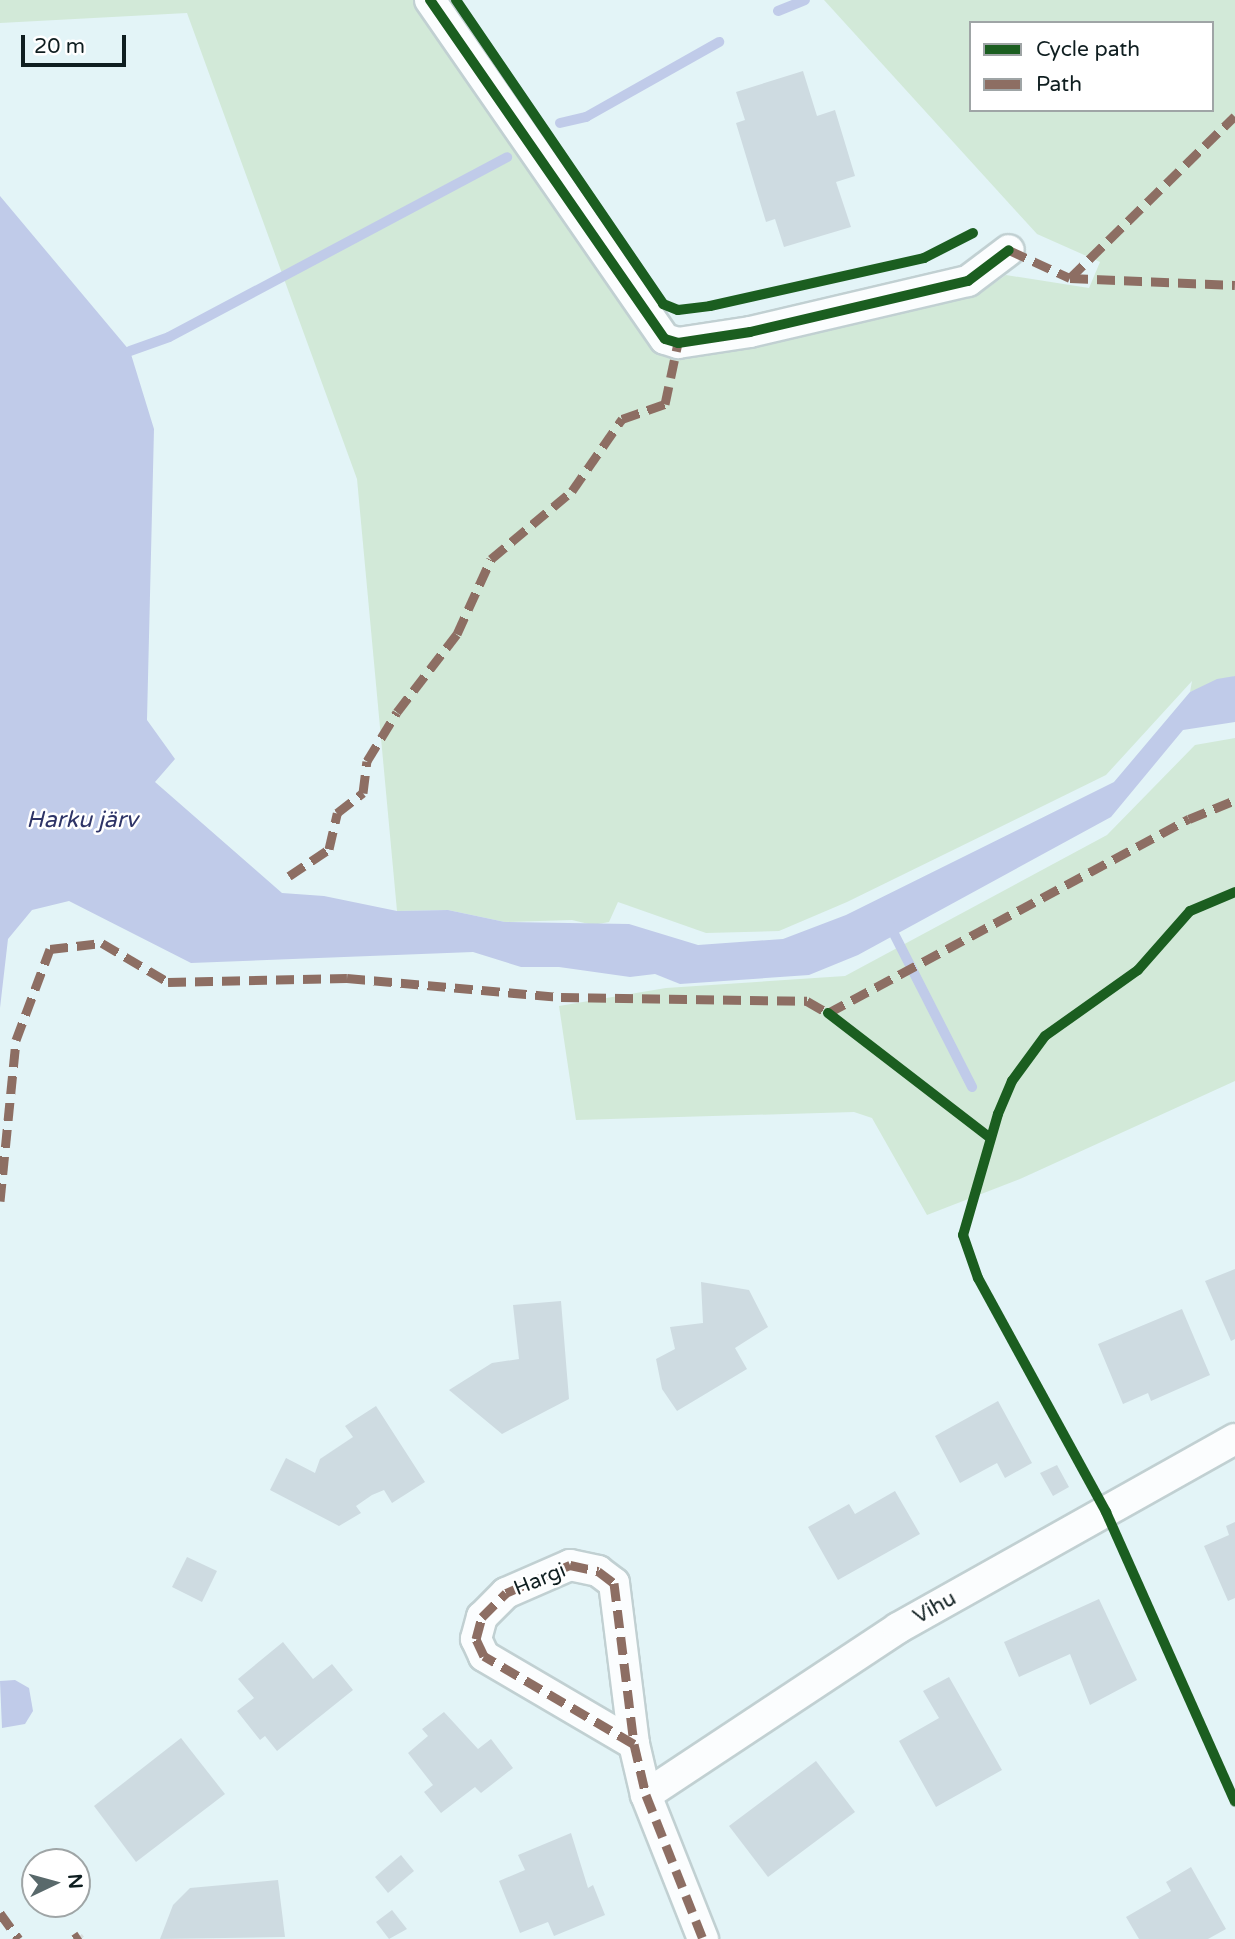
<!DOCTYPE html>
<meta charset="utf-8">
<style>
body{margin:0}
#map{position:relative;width:1235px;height:1939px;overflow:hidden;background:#e3f4f7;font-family:"Varela Round",sans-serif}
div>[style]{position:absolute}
.green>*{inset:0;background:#d2e9d8}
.water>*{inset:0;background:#c0cbe9}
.stream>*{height:10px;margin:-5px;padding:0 5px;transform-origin:5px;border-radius:5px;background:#c0cbe9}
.building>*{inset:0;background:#cedbe1}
.path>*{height:4.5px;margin-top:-2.25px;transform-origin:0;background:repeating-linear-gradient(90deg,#d9dede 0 3.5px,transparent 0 8.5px)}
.roads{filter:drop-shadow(2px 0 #c1d0d2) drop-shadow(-2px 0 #c1d0d2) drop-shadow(0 2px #c1d0d2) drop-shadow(0 -2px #c1d0d2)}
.minor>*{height:30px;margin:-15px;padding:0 15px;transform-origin:15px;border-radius:15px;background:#fbfdfe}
.quiet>*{height:9px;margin-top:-4.5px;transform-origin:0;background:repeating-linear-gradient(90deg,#8d6e63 0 18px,transparent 0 27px)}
.cycleway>*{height:10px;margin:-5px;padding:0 5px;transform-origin:5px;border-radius:5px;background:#1b5e20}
span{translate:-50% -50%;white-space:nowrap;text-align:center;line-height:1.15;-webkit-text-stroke:5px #fff;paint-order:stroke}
.street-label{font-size:21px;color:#0f1e20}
.water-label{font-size:23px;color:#2e3467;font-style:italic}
.legend{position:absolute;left:969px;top:21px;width:245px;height:91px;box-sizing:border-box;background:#fff;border:2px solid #9fa5a6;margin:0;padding:9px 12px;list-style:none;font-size:21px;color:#0f1e20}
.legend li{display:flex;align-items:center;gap:14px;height:35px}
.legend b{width:35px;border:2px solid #9fa5a6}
.north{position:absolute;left:21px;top:1848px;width:70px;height:70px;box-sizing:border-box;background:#fff;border:2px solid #9fa5a6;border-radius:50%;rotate:85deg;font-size:19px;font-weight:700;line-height:28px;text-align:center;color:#0f1e20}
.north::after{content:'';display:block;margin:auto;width:24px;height:32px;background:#59696b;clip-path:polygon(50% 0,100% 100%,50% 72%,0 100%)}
.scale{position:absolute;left:21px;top:35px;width:105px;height:32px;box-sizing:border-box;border:4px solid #0f1e20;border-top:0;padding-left:9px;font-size:21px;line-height:24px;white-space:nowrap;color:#0f1e20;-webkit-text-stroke:5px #fff;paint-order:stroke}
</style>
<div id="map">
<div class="green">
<i style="clip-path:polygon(evenodd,0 0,414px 0,643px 332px,683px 357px,979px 294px,1006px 275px,1089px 288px,1100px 262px,1037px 234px,824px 0,1235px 0,1235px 676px,1190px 692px,1192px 681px,1106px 775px,847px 902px,779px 931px,706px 933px,618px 902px,609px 922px,593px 925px,572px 920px,505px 922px,448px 910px,397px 911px,357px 479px,187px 13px,0 23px,0 0,971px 23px,1212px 23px,1212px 110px,971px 110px,971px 23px)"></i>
<i style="clip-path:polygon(1235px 738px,1235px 1081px,1020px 1179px,927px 1215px,872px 1118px,854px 1112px,576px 1120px,559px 1006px,666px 988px,845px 976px,1107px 835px,1195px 745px)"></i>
</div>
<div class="water">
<i style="clip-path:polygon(0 196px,130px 351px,154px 429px,147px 720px,175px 759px,155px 782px,282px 893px,324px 896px,397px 911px,448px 910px,505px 922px,629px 924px,698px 945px,783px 939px,846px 915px,1114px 782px,1190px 692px,1217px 679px,1235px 676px,1235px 722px,1183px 730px,1111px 817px,858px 955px,809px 975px,680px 984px,655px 974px,630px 977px,559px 967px,521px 967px,473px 952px,191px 963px,69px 901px,32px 910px,8px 939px,0 1008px)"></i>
<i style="clip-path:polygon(15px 1680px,29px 1688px,33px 1711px,25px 1724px,2px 1728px,0 1681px)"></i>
</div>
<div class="stream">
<i style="left:778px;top:11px;width:29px;rotate:-22deg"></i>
<i style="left:560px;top:123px;width:27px;rotate:-13deg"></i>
<i style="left:586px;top:117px;width:153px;rotate:-29.4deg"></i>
<i style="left:130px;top:351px;width:41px;rotate:-19.7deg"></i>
<i style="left:169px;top:337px;width:383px;rotate:-28deg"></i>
<i style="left:889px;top:924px;width:183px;rotate:63deg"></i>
</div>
<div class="building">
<i style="clip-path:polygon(803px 71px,817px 116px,835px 110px,855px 176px,836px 182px,851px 227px,784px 247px,775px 219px,766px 222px,736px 123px,745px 120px,736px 92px)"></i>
<i style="clip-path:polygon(1235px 1269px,1235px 1339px,1231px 1341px,1205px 1281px)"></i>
<i style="clip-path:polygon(701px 1282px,749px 1290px,768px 1327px,735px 1348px,747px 1369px,677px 1411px,662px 1389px,656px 1359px,675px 1349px,670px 1327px,703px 1323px)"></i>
<i style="clip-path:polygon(561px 1301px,569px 1399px,502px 1434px,449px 1390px,492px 1363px,519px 1359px,513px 1305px)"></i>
<i style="clip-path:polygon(1182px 1309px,1210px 1375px,1151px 1401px,1148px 1393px,1123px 1404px,1098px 1344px)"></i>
<i style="clip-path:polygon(998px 1401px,1032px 1463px,1005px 1478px,997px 1463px,960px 1483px,935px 1436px)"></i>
<i style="clip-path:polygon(376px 1406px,425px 1482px,392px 1503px,384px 1490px,372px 1495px,356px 1506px,361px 1513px,339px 1526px,270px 1490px,286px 1458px,315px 1473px,320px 1459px,353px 1437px,345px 1426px)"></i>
<i style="clip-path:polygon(1057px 1465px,1069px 1487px,1053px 1496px,1040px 1473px)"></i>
<i style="clip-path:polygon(895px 1491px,920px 1534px,838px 1580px,808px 1527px,849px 1504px,855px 1514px)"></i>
<i style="clip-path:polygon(1235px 1522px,1235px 1598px,1228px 1601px,1204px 1546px,1229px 1535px,1226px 1526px)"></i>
<i style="clip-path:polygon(187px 1557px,217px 1571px,202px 1602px,172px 1587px)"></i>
<i style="clip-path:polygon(1099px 1599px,1137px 1680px,1090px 1705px,1070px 1654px,1019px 1677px,1004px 1642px)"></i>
<i style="clip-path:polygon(283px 1642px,313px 1679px,332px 1664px,353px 1690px,277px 1751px,265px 1736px,260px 1740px,237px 1711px,254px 1698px,238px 1679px)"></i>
<i style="clip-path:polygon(949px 1677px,1002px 1770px,936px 1807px,899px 1741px,939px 1718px,923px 1691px)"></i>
<i style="clip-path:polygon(444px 1712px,478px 1749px,491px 1739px,513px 1768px,481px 1793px,475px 1787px,441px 1813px,424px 1792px,433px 1785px,408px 1753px,428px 1736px,422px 1729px)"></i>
<i style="clip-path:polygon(181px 1738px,225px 1794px,136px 1862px,94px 1806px)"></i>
<i style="clip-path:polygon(816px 1761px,855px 1812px,768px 1877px,729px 1826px)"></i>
<i style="clip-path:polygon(571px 1833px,588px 1888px,593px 1885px,605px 1915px,554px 1936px,548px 1922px,520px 1933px,499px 1881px,525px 1870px,518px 1855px)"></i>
<i style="clip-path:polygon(401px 1855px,414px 1871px,388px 1893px,375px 1877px)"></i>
<i style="clip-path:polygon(1191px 1867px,1226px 1929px,1208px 1939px,1139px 1939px,1126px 1917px,1171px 1891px,1166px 1882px)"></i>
<i style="clip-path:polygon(278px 1880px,285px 1937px,160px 1939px,173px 1905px,190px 1888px)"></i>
<i style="clip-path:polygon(392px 1910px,407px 1929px,389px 1939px,376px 1922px)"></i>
</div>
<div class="path">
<i style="left:80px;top:1935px;width:5px;rotate:53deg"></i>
</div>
<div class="roads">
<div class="minor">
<i style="left:430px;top:0;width:412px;rotate:55.3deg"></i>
<i style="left:665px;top:339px;width:14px;rotate:17deg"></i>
<i style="left:678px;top:343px;width:73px;rotate:-8.7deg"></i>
<i style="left:750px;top:332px;width:224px;rotate:-13.2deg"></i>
<i style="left:968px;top:281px;width:51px;rotate:-37.1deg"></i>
<i style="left:634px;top:1744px;width:174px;rotate:-149.6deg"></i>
<i style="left:484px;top:1656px;width:19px;rotate:-115deg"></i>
<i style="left:476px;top:1639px;width:23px;rotate:-75deg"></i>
<i style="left:482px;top:1617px;width:34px;rotate:-45deg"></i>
<i style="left:506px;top:1593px;width:70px;rotate:-23.6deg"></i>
<i style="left:570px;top:1565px;width:29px;rotate:12deg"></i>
<i style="left:598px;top:1571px;width:20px;rotate:37deg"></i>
<i style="left:614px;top:1583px;width:162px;rotate:82.9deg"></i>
<i style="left:634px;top:1744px;width:52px;rotate:76.8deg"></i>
<i style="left:646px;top:1795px;width:155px;rotate:68.4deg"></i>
<i style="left:646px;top:1795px;width:302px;rotate:-33.5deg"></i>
<i style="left:898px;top:1628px;width:386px;rotate:-29.3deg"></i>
</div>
</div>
<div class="quiet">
<i style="left:1009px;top:250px;width:67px;rotate:24.7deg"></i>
<i style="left:1070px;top:278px;width:165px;rotate:2.4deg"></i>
<i style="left:1070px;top:278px;width:231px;rotate:-44.5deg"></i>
<i style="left:289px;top:876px;width:48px;rotate:-34deg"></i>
<i style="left:329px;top:849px;width:37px;rotate:-77deg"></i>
<i style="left:337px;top:813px;width:33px;rotate:-38deg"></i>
<i style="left:363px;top:793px;width:32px;rotate:-83deg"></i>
<i style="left:367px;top:761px;width:57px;rotate:-58.5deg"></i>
<i style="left:397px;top:712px;width:98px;rotate:-52.4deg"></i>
<i style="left:457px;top:634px;width:82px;rotate:-65.6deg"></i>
<i style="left:491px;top:559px;width:106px;rotate:-40deg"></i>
<i style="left:572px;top:491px;width:88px;rotate:-55.2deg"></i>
<i style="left:622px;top:419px;width:46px;rotate:-19.2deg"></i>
<i style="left:665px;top:404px;width:62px;rotate:-78deg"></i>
<i style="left:0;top:1201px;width:162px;rotate:-84.3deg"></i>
<i style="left:16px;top:1040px;width:97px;rotate:-69.5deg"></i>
<i style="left:50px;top:949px;width:52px;rotate:-6.6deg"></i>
<i style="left:102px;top:943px;width:77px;rotate:30.6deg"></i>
<i style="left:168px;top:982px;width:179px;rotate:-1.3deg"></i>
<i style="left:347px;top:978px;width:215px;rotate:5.1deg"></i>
<i style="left:561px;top:997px;width:246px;rotate:0.9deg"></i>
<i style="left:807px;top:1001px;width:24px;rotate:30deg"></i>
<i style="left:828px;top:1013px;width:410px;rotate:-28.3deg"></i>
<i style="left:1189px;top:819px;width:50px;rotate:-22.4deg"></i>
<i style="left:634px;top:1744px;width:174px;rotate:-149.6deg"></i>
<i style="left:484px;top:1656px;width:19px;rotate:-115deg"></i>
<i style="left:476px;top:1639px;width:23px;rotate:-75deg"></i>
<i style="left:482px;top:1617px;width:34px;rotate:-45deg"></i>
<i style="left:506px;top:1593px;width:70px;rotate:-23.6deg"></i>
<i style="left:570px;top:1565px;width:29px;rotate:12deg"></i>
<i style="left:598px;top:1571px;width:20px;rotate:37deg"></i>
<i style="left:614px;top:1583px;width:162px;rotate:82.9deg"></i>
<i style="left:634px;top:1744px;width:52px;rotate:76.8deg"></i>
<i style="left:646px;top:1795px;width:155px;rotate:68.4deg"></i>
<i style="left:0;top:1913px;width:32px;rotate:54deg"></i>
<i style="left:74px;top:1939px;width:7px;rotate:-34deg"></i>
</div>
<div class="cycleway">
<i style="left:430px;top:0;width:412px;rotate:55.3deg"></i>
<i style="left:665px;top:339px;width:14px;rotate:17deg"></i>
<i style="left:678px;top:343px;width:73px;rotate:-8.7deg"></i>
<i style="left:750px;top:332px;width:224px;rotate:-13.2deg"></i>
<i style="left:968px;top:281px;width:51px;rotate:-37.1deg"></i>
<i style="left:456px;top:0;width:368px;rotate:55.7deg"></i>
<i style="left:663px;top:304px;width:16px;rotate:22deg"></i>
<i style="left:678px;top:310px;width:32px;rotate:-7deg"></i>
<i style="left:710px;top:306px;width:219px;rotate:-12.6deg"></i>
<i style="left:924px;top:258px;width:55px;rotate:-27deg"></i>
<i style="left:1235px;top:892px;width:49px;rotate:157.1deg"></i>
<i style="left:1190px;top:911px;width:79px;rotate:131.4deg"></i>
<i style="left:1138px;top:970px;width:114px;rotate:144.6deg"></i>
<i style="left:1045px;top:1036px;width:56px;rotate:126.3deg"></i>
<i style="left:1012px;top:1081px;width:36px;rotate:113deg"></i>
<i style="left:998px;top:1114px;width:126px;rotate:106.1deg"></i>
<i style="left:963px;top:1235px;width:46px;rotate:70.8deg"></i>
<i style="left:978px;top:1278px;width:267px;rotate:61.3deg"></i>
<i style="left:1106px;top:1512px;width:317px;rotate:66deg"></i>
<i style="left:828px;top:1013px;width:203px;rotate:37.6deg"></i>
</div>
<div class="street-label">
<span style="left:540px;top:1580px;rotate:-22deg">Hargi</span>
<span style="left:935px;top:1608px;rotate:-29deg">Vihu</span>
</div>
<div class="water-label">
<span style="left:82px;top:820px">Harku järv</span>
</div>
<ul class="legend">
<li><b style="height:9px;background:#1b5e20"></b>Cycle path</li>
<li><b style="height:9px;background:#8d6e63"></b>Path</li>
</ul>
<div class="north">N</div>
<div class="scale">20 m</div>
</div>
